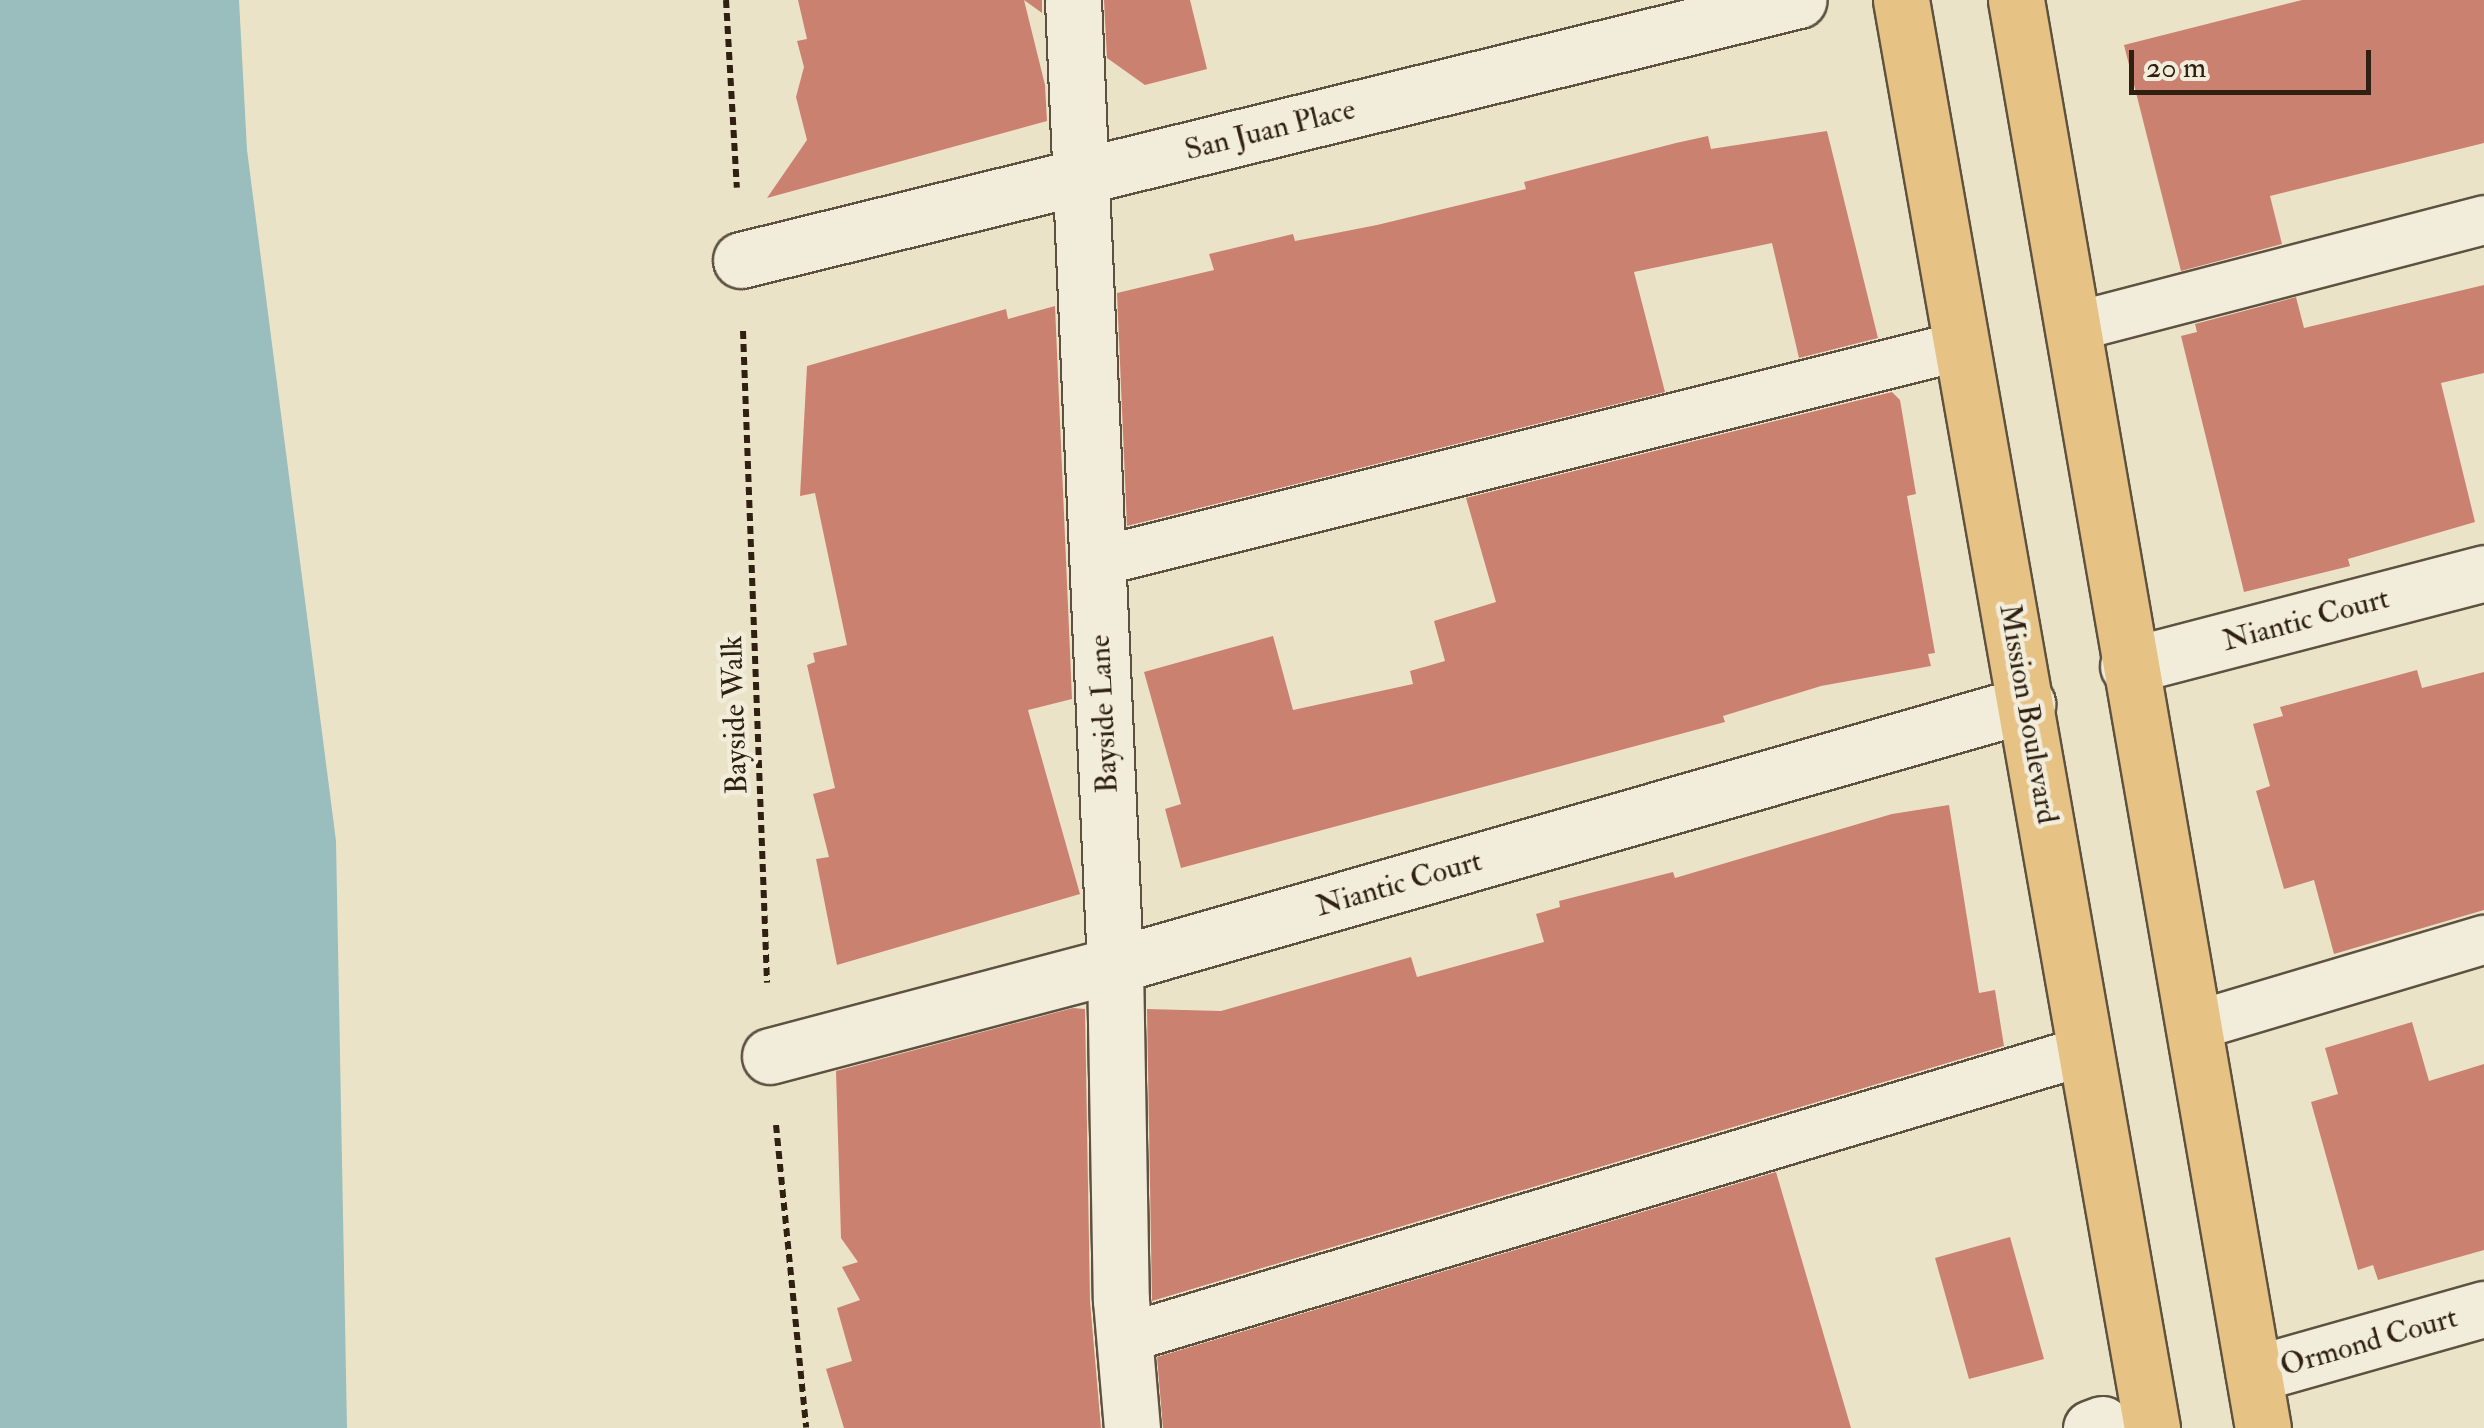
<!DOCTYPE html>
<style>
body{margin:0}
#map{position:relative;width:2484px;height:1428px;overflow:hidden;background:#ebe3c8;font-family:"IM FELL Double Pica",serif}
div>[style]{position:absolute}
.water>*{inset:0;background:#9abdbd}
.building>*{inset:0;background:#cb8170}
.path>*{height:6px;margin-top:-3px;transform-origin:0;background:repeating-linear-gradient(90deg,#2f2012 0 8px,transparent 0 13px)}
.roads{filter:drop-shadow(2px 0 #5e5140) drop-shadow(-2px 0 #5e5140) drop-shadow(0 2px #5e5140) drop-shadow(0 -2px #5e5140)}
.lane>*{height:48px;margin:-24px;padding:0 24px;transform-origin:24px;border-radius:24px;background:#f2eddb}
.street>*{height:55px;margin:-27.5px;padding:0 27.5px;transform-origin:27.5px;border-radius:27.5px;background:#f2eddb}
.primary>*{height:55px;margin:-27.5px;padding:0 27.5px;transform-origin:27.5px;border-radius:27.5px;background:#e6c284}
span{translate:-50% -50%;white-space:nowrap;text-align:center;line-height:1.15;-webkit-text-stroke:9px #f2eddb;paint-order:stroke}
.street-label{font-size:30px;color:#2f2012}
.scale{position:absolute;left:2129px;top:50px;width:242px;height:45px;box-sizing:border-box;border:5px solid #2f2012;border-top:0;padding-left:12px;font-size:30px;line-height:35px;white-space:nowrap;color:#2f2012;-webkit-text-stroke:8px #f2eddb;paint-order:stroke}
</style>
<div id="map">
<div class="water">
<i style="clip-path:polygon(0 0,239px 0,247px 150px,336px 841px,347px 1428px,0 1428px)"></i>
</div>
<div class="building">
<i style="clip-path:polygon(798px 0,1042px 0,1042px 13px,1024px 0,1045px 85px,1047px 121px,767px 198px,807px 140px,796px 97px,804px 67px,797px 41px,807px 39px)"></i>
<i style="clip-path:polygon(1104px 0,1190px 0,1207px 69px,1145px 85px,1107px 58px)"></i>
<i style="clip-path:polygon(2302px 0,2484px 0,2484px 143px,2270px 196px,2282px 244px,2181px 271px,2124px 45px)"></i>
<i style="clip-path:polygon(1827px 131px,1878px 338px,1799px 358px,1772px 243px,1634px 272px,1665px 392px,1127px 526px,1117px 293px,1214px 270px,1209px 254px,1293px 234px,1295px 241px,1377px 225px,1526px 189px,1524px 182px,1676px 143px,1708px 136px,1711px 149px)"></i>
<i style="clip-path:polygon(2484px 285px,2484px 373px,2441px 383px,2475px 522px,2348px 559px,2350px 566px,2244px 592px,2181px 336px,2197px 332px,2195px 324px,2296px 297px,2304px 328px)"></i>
<i style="clip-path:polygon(1055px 306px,1072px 699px,1028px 710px,1080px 894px,837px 965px,816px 859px,829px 857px,813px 794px,835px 788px,807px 665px,815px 662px,813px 653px,847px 645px,815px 493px,800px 496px,807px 366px,1006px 309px,1008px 319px)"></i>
<i style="clip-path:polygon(1892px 392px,1900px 400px,1916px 494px,1907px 496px,1935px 653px,1928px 654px,1931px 666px,1821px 686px,1723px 716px,1725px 722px,1181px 868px,1165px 809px,1181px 804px,1144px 672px,1273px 636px,1293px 710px,1413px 684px,1410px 671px,1445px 661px,1434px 621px,1496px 602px,1466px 498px)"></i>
<i style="clip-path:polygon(2417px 670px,2422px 688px,2484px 672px,2484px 910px,2334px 954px,2314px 880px,2284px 889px,2256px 791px,2270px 786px,2253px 724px,2283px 716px,2280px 707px)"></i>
<i style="clip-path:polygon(1949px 805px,1979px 993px,1995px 990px,2004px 1046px,1152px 1301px,1147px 1009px,1221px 1011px,1411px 957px,1417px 977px,1544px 942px,1536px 914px,1560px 907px,1559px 901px,1673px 872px,1675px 878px,1892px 814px)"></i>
<i style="clip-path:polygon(1073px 1008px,1085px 1009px,1090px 1301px,1101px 1428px,844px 1428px,826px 1369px,852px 1361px,837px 1308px,860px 1300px,842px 1267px,858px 1262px,841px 1238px,836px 1071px)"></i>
<i style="clip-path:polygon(2412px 1022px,2429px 1081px,2484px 1064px,2484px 1250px,2378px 1280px,2373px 1265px,2358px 1270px,2311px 1102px,2338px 1094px,2325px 1048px)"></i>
<i style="clip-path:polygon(1776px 1172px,1851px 1428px,1163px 1428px,1157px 1357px)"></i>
<i style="clip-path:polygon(2010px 1237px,2044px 1359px,1969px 1379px,1935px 1258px)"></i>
</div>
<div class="path">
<i style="left:726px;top:0;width:188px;rotate:86.7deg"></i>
<i style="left:743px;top:331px;width:652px;rotate:87.89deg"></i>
<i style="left:776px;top:1125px;width:304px;rotate:84.3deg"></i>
</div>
<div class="roads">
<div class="lane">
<i style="left:2074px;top:327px;width:424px;rotate:-14.6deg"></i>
<i style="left:1097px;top:562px;width:891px;rotate:-14.04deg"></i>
<i style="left:2195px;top:1026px;width:302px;rotate:-16.6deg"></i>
<i style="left:1123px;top:1339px;width:1007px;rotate:-16.67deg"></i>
</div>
<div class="street">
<i style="left:1073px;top:0;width:966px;rotate:87.51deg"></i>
<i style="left:1115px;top:965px;width:335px;rotate:89deg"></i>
<i style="left:1121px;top:1300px;width:128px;rotate:85.1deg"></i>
<i style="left:741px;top:260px;width:1089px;rotate:-13.81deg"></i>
<i style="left:2128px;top:666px;width:368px;rotate:-14.6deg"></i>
<i style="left:770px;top:1056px;width:357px;rotate:-14.8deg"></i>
<i style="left:1115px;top:965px;width:949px;rotate:-15.97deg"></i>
<i style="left:2254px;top:1374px;width:239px;rotate:-15.8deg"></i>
<i style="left:2091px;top:1428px;width:12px;rotate:-20deg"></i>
</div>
<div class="primary">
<i style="left:1901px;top:0;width:1450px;rotate:80.03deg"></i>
<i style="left:2016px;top:0;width:1449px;rotate:80.19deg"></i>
</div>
</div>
<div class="street-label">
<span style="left:1270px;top:130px;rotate:-14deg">San Juan Place</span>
<span style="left:2306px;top:620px;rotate:-15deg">Niantic Court</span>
<span style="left:1104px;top:714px;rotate:-93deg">Bayside Lane</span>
<span style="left:2028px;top:714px;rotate:80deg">Mission Boulevard</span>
<span style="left:735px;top:715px;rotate:-92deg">Bayside Walk</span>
<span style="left:1399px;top:884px;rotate:-16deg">Niantic Court</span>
<span style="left:2369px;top:1342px;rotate:-16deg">Ormond Court</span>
</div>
<div class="scale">20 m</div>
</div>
